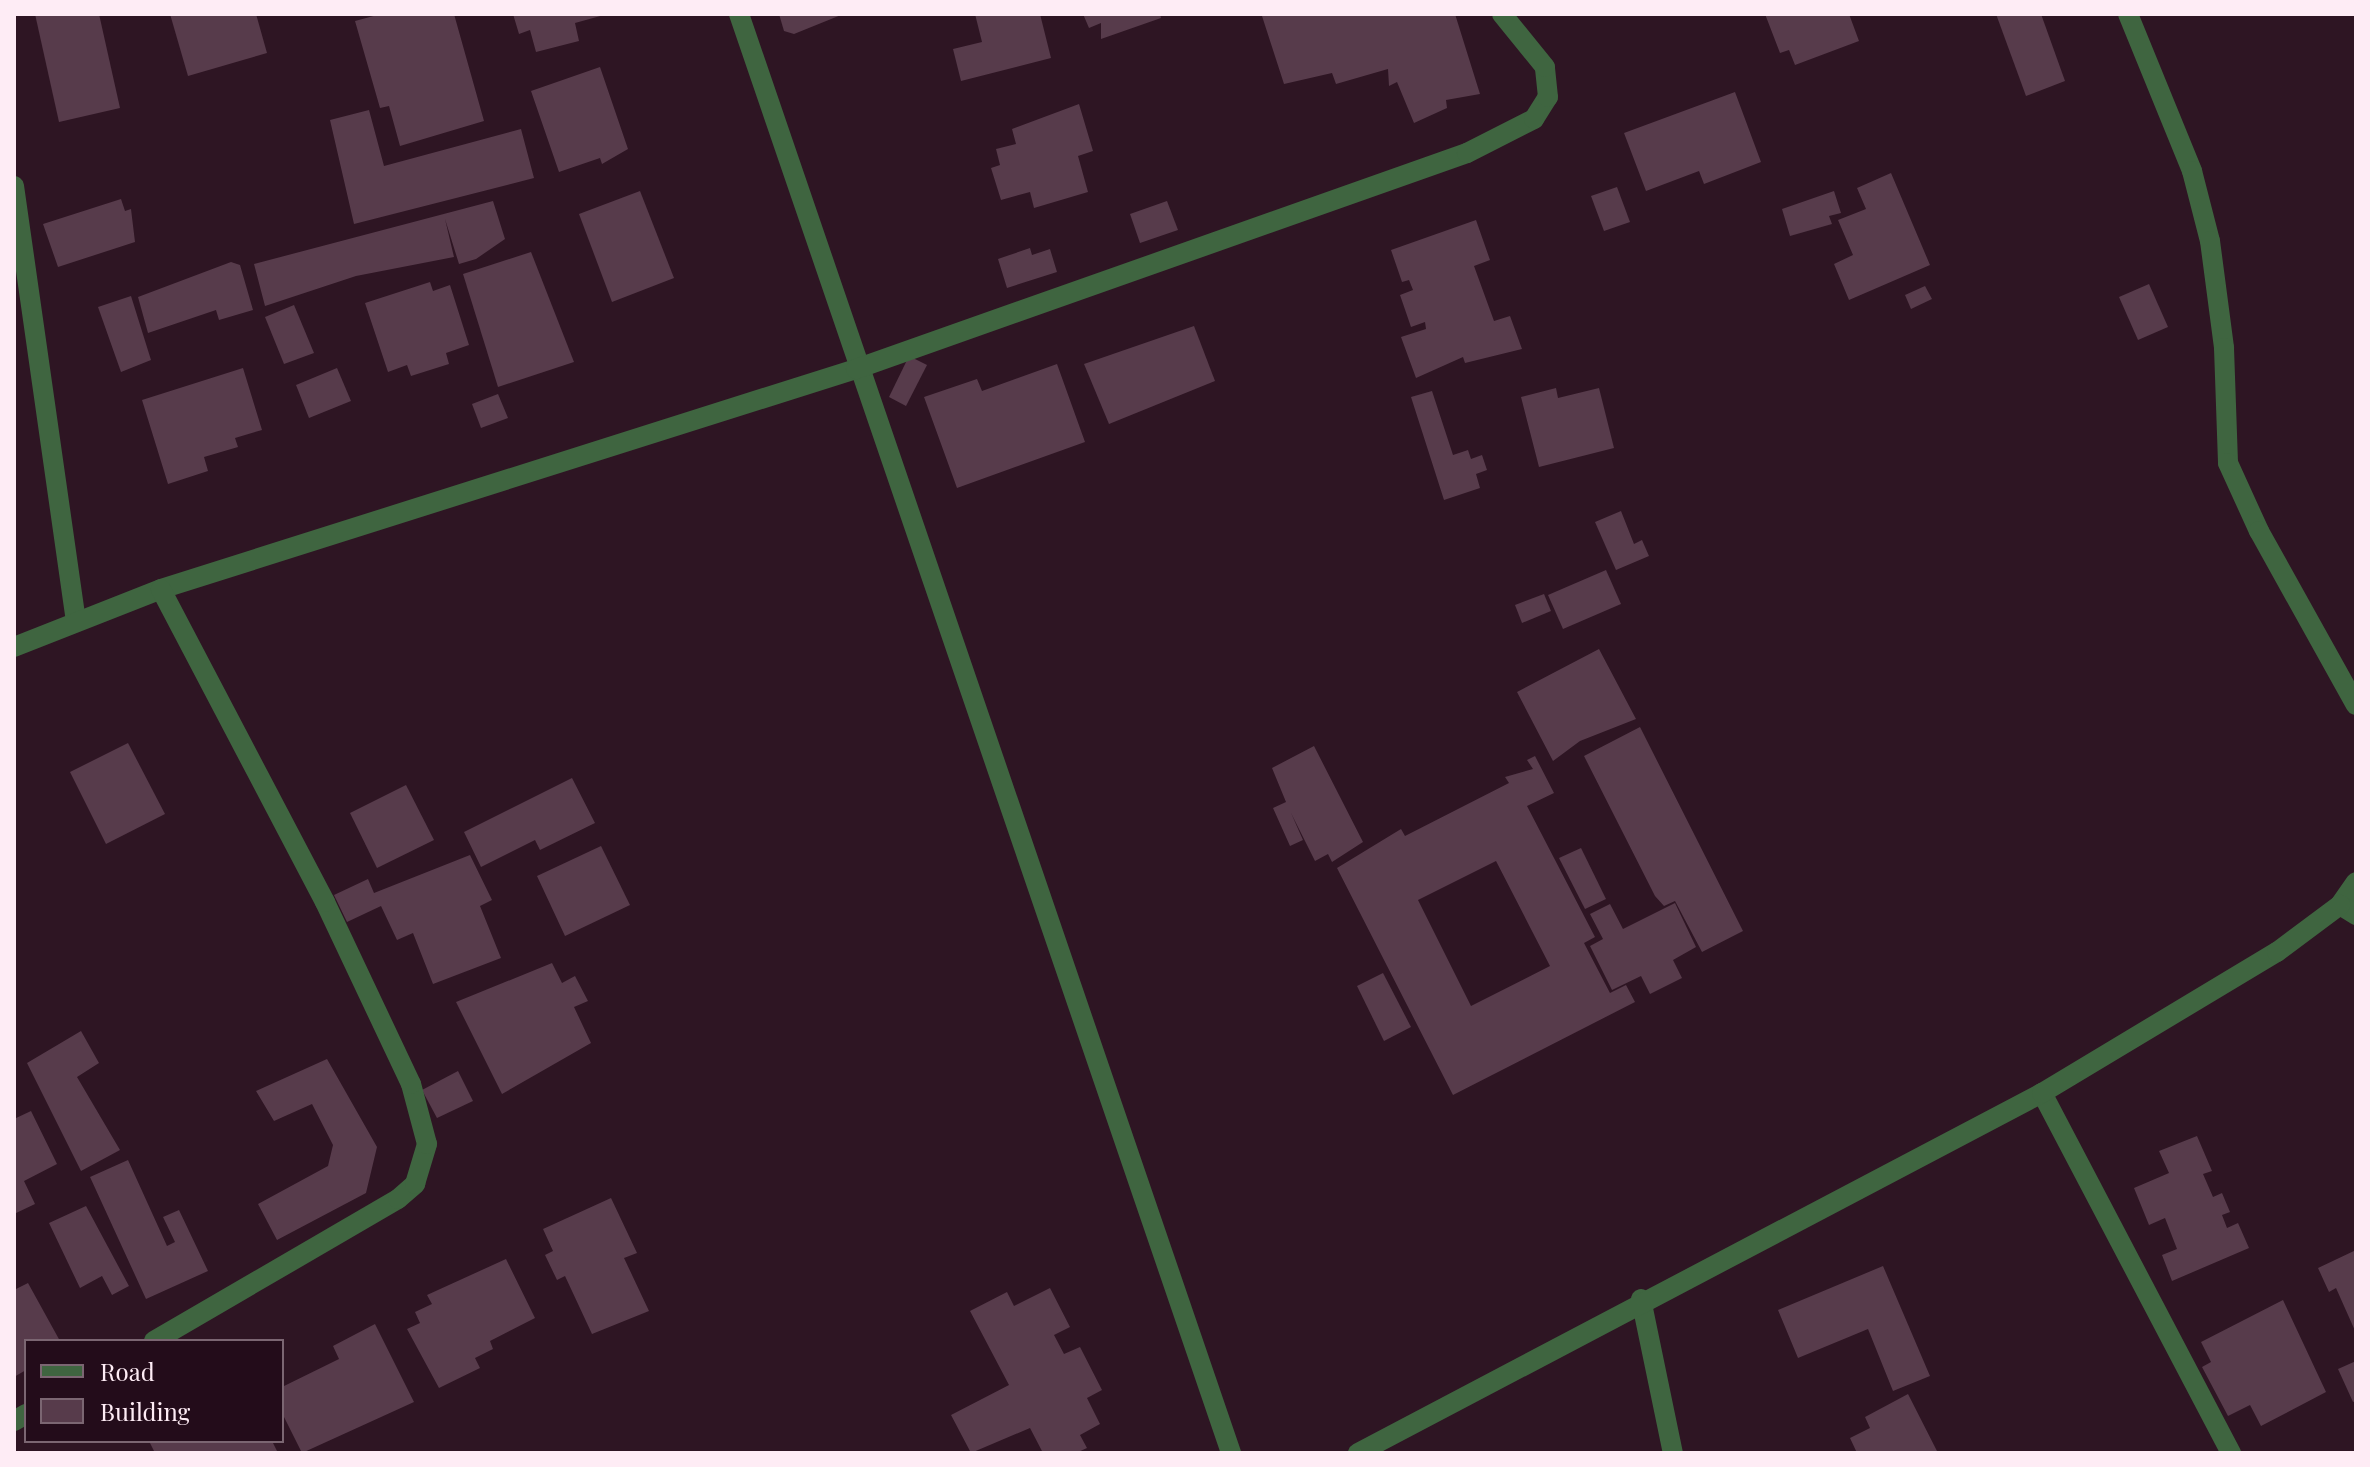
<!DOCTYPE html>
<style>
body{margin:0}
#map{position:relative;width:2370px;height:1467px;overflow:hidden;background:#2e1523;font-family:"Playfair Display",serif}
div>[style]{position:absolute}
.building>*{inset:0;background:#573b4b}
.minor>*{height:20px;margin:-10px;padding:0 10px;transform-origin:10px;border-radius:10px;background:#3f6540}
span{translate:-50% -50%;white-space:nowrap;text-align:center;line-height:1.15;-webkit-text-stroke:6px #230c1a;paint-order:stroke}
.frame{position:absolute;inset:0;border:16px solid #feecf5;pointer-events:none}
.legend{position:absolute;left:24px;top:1339px;width:260px;height:104px;box-sizing:border-box;background:#230c1a;border:2px solid #7b6672;margin:0;padding:10px 14px;list-style:none;font-size:24px;color:#feecf5}
.legend li{display:flex;align-items:center;gap:16px;height:40px}
.legend b{width:40px;border:2px solid #7b6672}
</style>
<div id="map">
<div class="building">
<i style="clip-path:polygon(35px 14px,99px 14px,120px 108px,59px 122px)"></i>
<i style="clip-path:polygon(170px 14px,256px 14px,267px 53px,188px 76px)"></i>
<i style="clip-path:polygon(381px 14px,454px 14px,484px 121px,400px 146px,389px 106px,380px 108px,355px 21px)"></i>
<i style="clip-path:polygon(513px 14px,604px 14px,604px 15px,575px 23px,579px 41px,536px 52px,530px 30px,519px 34px)"></i>
<i style="clip-path:polygon(779px 14px,841px 14px,841px 15px,794px 34px,784px 31px)"></i>
<i style="clip-path:polygon(975px 14px,1040px 14px,1051px 58px,961px 81px,953px 49px,982px 42px)"></i>
<i style="clip-path:polygon(1083px 14px,1160px 14px,1161px 18px,1101px 39px,1101px 23px,1089px 28px)"></i>
<i style="clip-path:polygon(1455px 14px,1480px 94px,1446px 100px,1447px 108px,1414px 123px,1397px 82px,1389px 86px,1388px 69px,1336px 84px,1332px 73px,1284px 84px,1262px 16px)"></i>
<i style="clip-path:polygon(1765px 14px,1849px 14px,1859px 41px,1795px 65px,1789px 50px,1780px 53px)"></i>
<i style="clip-path:polygon(1996px 14px,2041px 14px,2065px 81px,2026px 96px)"></i>
<i style="clip-path:polygon(600px 67px,628px 149px,602px 164px,600px 158px,559px 172px,531px 91px)"></i>
<i style="clip-path:polygon(1735px 92px,1761px 162px,1704px 184px,1699px 171px,1646px 191px,1624px 133px)"></i>
<i style="clip-path:polygon(1079px 104px,1093px 151px,1078px 156px,1088px 192px,1034px 208px,1030px 192px,1001px 200px,991px 168px,1000px 165px,996px 149px,1016px 144px,1012px 129px)"></i>
<i style="clip-path:polygon(369px 110px,384px 166px,521px 129px,534px 178px,354px 224px,330px 120px)"></i>
<i style="clip-path:polygon(1891px 173px,1930px 265px,1849px 300px,1834px 264px,1853px 255px,1838px 220px,1866px 209px,1857px 188px)"></i>
<i style="clip-path:polygon(1617px 187px,1630px 222px,1604px 231px,1591px 196px)"></i>
<i style="clip-path:polygon(640px 191px,674px 278px,612px 302px,579px 214px)"></i>
<i style="clip-path:polygon(1834px 191px,1841px 213px,1829px 216px,1832px 224px,1790px 236px,1782px 209px)"></i>
<i style="clip-path:polygon(121px 199px,125px 211px,131px 209px,135px 242px,58px 267px,43px 224px)"></i>
<i style="clip-path:polygon(493px 201px,505px 239px,476px 259px,459px 264px,445px 219px,454px 257px,356px 276px,265px 306px,254px 264px)"></i>
<i style="clip-path:polygon(1167px 201px,1178px 230px,1140px 243px,1130px 214px)"></i>
<i style="clip-path:polygon(1476px 220px,1490px 260px,1474px 266px,1494px 321px,1510px 316px,1522px 349px,1465px 363px,1463px 357px,1416px 378px,1401px 337px,1426px 329px,1425px 322px,1411px 327px,1400px 295px,1413px 290px,1409px 280px,1402px 282px,1391px 250px)"></i>
<i style="clip-path:polygon(1030px 248px,1032px 255px,1050px 249px,1057px 272px,1007px 288px,998px 259px)"></i>
<i style="clip-path:polygon(531px 252px,574px 362px,498px 387px,463px 274px)"></i>
<i style="clip-path:polygon(231px 262px,240px 265px,253px 310px,219px 320px,216px 310px,148px 333px,138px 297px)"></i>
<i style="clip-path:polygon(430px 282px,433px 291px,450px 285px,469px 345px,446px 353px,449px 364px,411px 376px,407px 365px,388px 372px,365px 303px)"></i>
<i style="clip-path:polygon(2149px 284px,2168px 327px,2138px 340px,2119px 297px)"></i>
<i style="clip-path:polygon(1925px 286px,1932px 299px,1911px 309px,1905px 295px)"></i>
<i style="clip-path:polygon(131px 296px,151px 360px,121px 372px,98px 307px)"></i>
<i style="clip-path:polygon(294px 305px,314px 353px,284px 364px,265px 317px)"></i>
<i style="clip-path:polygon(1194px 326px,1215px 381px,1109px 424px,1084px 364px)"></i>
<i style="clip-path:polygon(909px 356px,927px 365px,906px 406px,889px 397px)"></i>
<i style="clip-path:polygon(1057px 364px,1085px 442px,957px 488px,924px 397px,977px 379px,982px 391px)"></i>
<i style="clip-path:polygon(243px 368px,262px 430px,235px 438px,238px 447px,204px 457px,208px 471px,168px 484px,142px 400px)"></i>
<i style="clip-path:polygon(337px 368px,351px 401px,309px 418px,296px 385px)"></i>
<i style="clip-path:polygon(1556px 388px,1558px 398px,1599px 388px,1614px 448px,1539px 467px,1521px 397px)"></i>
<i style="clip-path:polygon(1432px 391px,1453px 455px,1468px 450px,1471px 459px,1482px 455px,1487px 470px,1476px 474px,1480px 488px,1444px 500px,1411px 397px)"></i>
<i style="clip-path:polygon(498px 394px,508px 418px,481px 428px,472px 404px)"></i>
<i style="clip-path:polygon(1621px 511px,1634px 544px,1642px 540px,1649px 556px,1616px 570px,1595px 522px)"></i>
<i style="clip-path:polygon(1606px 570px,1621px 604px,1563px 629px,1548px 595px)"></i>
<i style="clip-path:polygon(1544px 594px,1551px 611px,1522px 623px,1515px 605px)"></i>
<i style="clip-path:polygon(1599px 649px,1636px 719px,1580px 741px,1553px 761px,1517px 692px)"></i>
<i style="clip-path:polygon(1640px 727px,1743px 931px,1702px 952px,1675px 901px,1664px 906px,1655px 896px,1584px 756px)"></i>
<i style="clip-path:polygon(128px 743px,165px 814px,106px 844px,70px 772px)"></i>
<i style="clip-path:polygon(1314px 746px,1363px 842px,1332px 862px,1328px 854px,1315px 861px,1291px 813px,1303px 840px,1290px 846px,1273px 808px,1286px 802px,1272px 768px)"></i>
<i style="clip-path:polygon(evenodd,1535px 756px,1554px 793px,1527px 806px,1595px 937px,1584px 943px,1610px 993px,1626px 985px,1635px 1002px,1453px 1095px,1337px 868px,1401px 829px,1405px 836px,1509px 783px,1505px 777px,1533px 769px,1527px 760px,1535px 756px,1496px 861px,1550px 966px,1471px 1006px,1418px 900px,1496px 861px)"></i>
<i style="clip-path:polygon(572px 778px,595px 823px,540px 850px,535px 840px,481px 867px,464px 832px)"></i>
<i style="clip-path:polygon(406px 785px,434px 840px,377px 868px,350px 813px)"></i>
<i style="clip-path:polygon(601px 846px,630px 905px,565px 936px,537px 876px)"></i>
<i style="clip-path:polygon(1581px 848px,1606px 899px,1585px 909px,1559px 858px)"></i>
<i style="clip-path:polygon(470px 855px,492px 900px,480px 906px,501px 958px,433px 984px,413px 933px,397px 940px,381px 906px,347px 922px,334px 895px,368px 879px,374px 893px)"></i>
<i style="clip-path:polygon(1675px 903px,1696px 947px,1673px 960px,1682px 978px,1650px 994px,1641px 976px,1612px 990px,1590px 946px,1603px 939px,1590px 914px,1610px 904px,1623px 929px)"></i>
<i style="clip-path:polygon(552px 963px,562px 983px,575px 976px,588px 1001px,574px 1007px,591px 1043px,502px 1094px,456px 1002px)"></i>
<i style="clip-path:polygon(1383px 973px,1411px 1027px,1384px 1041px,1357px 986px)"></i>
<i style="clip-path:polygon(81px 1031px,99px 1063px,77px 1077px,120px 1150px,81px 1171px,27px 1063px)"></i>
<i style="clip-path:polygon(327px 1059px,377px 1147px,366px 1193px,277px 1240px,258px 1204px,328px 1166px,333px 1145px,312px 1104px,274px 1121px,256px 1091px)"></i>
<i style="clip-path:polygon(458px 1071px,473px 1101px,437px 1118px,422px 1090px)"></i>
<i style="clip-path:polygon(31px 1111px,57px 1164px,24px 1181px,35px 1204px,14px 1214px,14px 1119px)"></i>
<i style="clip-path:polygon(2197px 1136px,2212px 1171px,2203px 1174px,2213px 1197px,2222px 1193px,2230px 1212px,2222px 1215px,2227px 1228px,2238px 1223px,2249px 1248px,2172px 1281px,2162px 1255px,2177px 1249px,2165px 1218px,2149px 1225px,2134px 1188px,2169px 1173px,2159px 1151px)"></i>
<i style="clip-path:polygon(128px 1160px,167px 1246px,175px 1242px,163px 1217px,179px 1210px,208px 1271px,146px 1299px,90px 1177px)"></i>
<i style="clip-path:polygon(611px 1198px,637px 1253px,624px 1258px,649px 1311px,592px 1334px,565px 1276px,557px 1280px,545px 1255px,553px 1251px,543px 1229px)"></i>
<i style="clip-path:polygon(86px 1206px,129px 1286px,112px 1295px,102px 1276px,80px 1288px,49px 1223px)"></i>
<i style="clip-path:polygon(2356px 1250px,2356px 1333px,2336px 1288px,2329px 1292px,2318px 1268px)"></i>
<i style="clip-path:polygon(506px 1259px,535px 1318px,490px 1341px,493px 1349px,475px 1358px,480px 1368px,439px 1388px,407px 1329px,420px 1323px,415px 1312px,432px 1304px,427px 1295px)"></i>
<i style="clip-path:polygon(1883px 1266px,1930px 1376px,1893px 1391px,1868px 1329px,1798px 1358px,1778px 1310px)"></i>
<i style="clip-path:polygon(28px 1283px,60px 1341px,26px 1341px,26px 1370px,14px 1377px,14px 1290px)"></i>
<i style="clip-path:polygon(1050px 1288px,1070px 1327px,1054px 1335px,1064px 1354px,1080px 1347px,1102px 1390px,1087px 1398px,1100px 1424px,1080px 1435px,1087px 1448px,1076px 1453px,1043px 1453px,1030px 1428px,971px 1453px,951px 1415px,1009px 1385px,970px 1311px,1007px 1292px,1014px 1306px)"></i>
<i style="clip-path:polygon(2283px 1300px,2326px 1392px,2261px 1426px,2250px 1405px,2228px 1416px,2202px 1367px,2211px 1362px,2201px 1342px)"></i>
<i style="clip-path:polygon(375px 1324px,414px 1402px,302px 1453px,282px 1413px,282px 1387px,339px 1359px,333px 1346px)"></i>
<i style="clip-path:polygon(2356px 1361px,2356px 1401px,2353px 1402px,2338px 1369px)"></i>
<i style="clip-path:polygon(1908px 1394px,1938px 1453px,1857px 1453px,1850px 1438px,1870px 1428px,1865px 1417px)"></i>
<i style="clip-path:polygon(149px 1441px,272px 1441px,278px 1453px,155px 1453px)"></i>
</div>
<div class="minor">
<i style="left:739px;top:14px;width:1521px;rotate:71.12deg"></i>
<i style="left:2128px;top:14px;width:170px;rotate:67.8deg"></i>
<i style="left:2192px;top:171px;width:72px;rotate:75.6deg"></i>
<i style="left:2210px;top:241px;width:108px;rotate:82.5deg"></i>
<i style="left:2224px;top:348px;width:115px;rotate:88deg"></i>
<i style="left:2228px;top:463px;width:75px;rotate:65.5deg"></i>
<i style="left:2259px;top:531px;width:199px;rotate:60.9deg"></i>
<i style="left:14px;top:186px;width:438px;rotate:81.9deg"></i>
<i style="left:14px;top:647px;width:158px;rotate:-21.5deg"></i>
<i style="left:161px;top:589px;width:729px;rotate:-17.57deg"></i>
<i style="left:856px;top:369px;width:648px;rotate:-19.47deg"></i>
<i style="left:1467px;top:153px;width:75px;rotate:-26.9deg"></i>
<i style="left:1534px;top:119px;width:26px;rotate:-58deg"></i>
<i style="left:1548px;top:97px;width:30px;rotate:-96deg"></i>
<i style="left:1545px;top:67px;width:68px;rotate:-129.1deg"></i>
<i style="left:2356px;top:882px;width:28px;rotate:125deg"></i>
<i style="left:2340px;top:905px;width:19px;rotate:32deg"></i>
<i style="left:2042px;top:1093px;width:407px;rotate:62.3deg"></i>
<i style="left:1641px;top:1299px;width:157px;rotate:78.3deg"></i>
<i style="left:154px;top:1341px;width:282px;rotate:-30.2deg"></i>
<i style="left:398px;top:1199px;width:23px;rotate:-41deg"></i>
<i style="left:415px;top:1184px;width:42px;rotate:-73.3deg"></i>
<i style="left:427px;top:1144px;width:62px;rotate:-104.9deg"></i>
<i style="left:411px;top:1084px;width:201px;rotate:-115.3deg"></i>
<i style="left:325px;top:902px;width:353px;rotate:-117.7deg"></i>
<i style="left:14px;top:1421px;width:14px;rotate:-30deg"></i>
<i style="left:1358px;top:1453px;width:773px;rotate:-27.76deg"></i>
<i style="left:2042px;top:1093px;width:274px;rotate:-31deg"></i>
<i style="left:2277px;top:952px;width:79px;rotate:-36.7deg"></i>
</div>
<div class="frame"></div>
<ul class="legend">
<li><b style="height:10px;background:#3f6540"></b>Road</li>
<li><b style="height:22px;background:#573b4b"></b>Building</li>
</ul>
</div>
